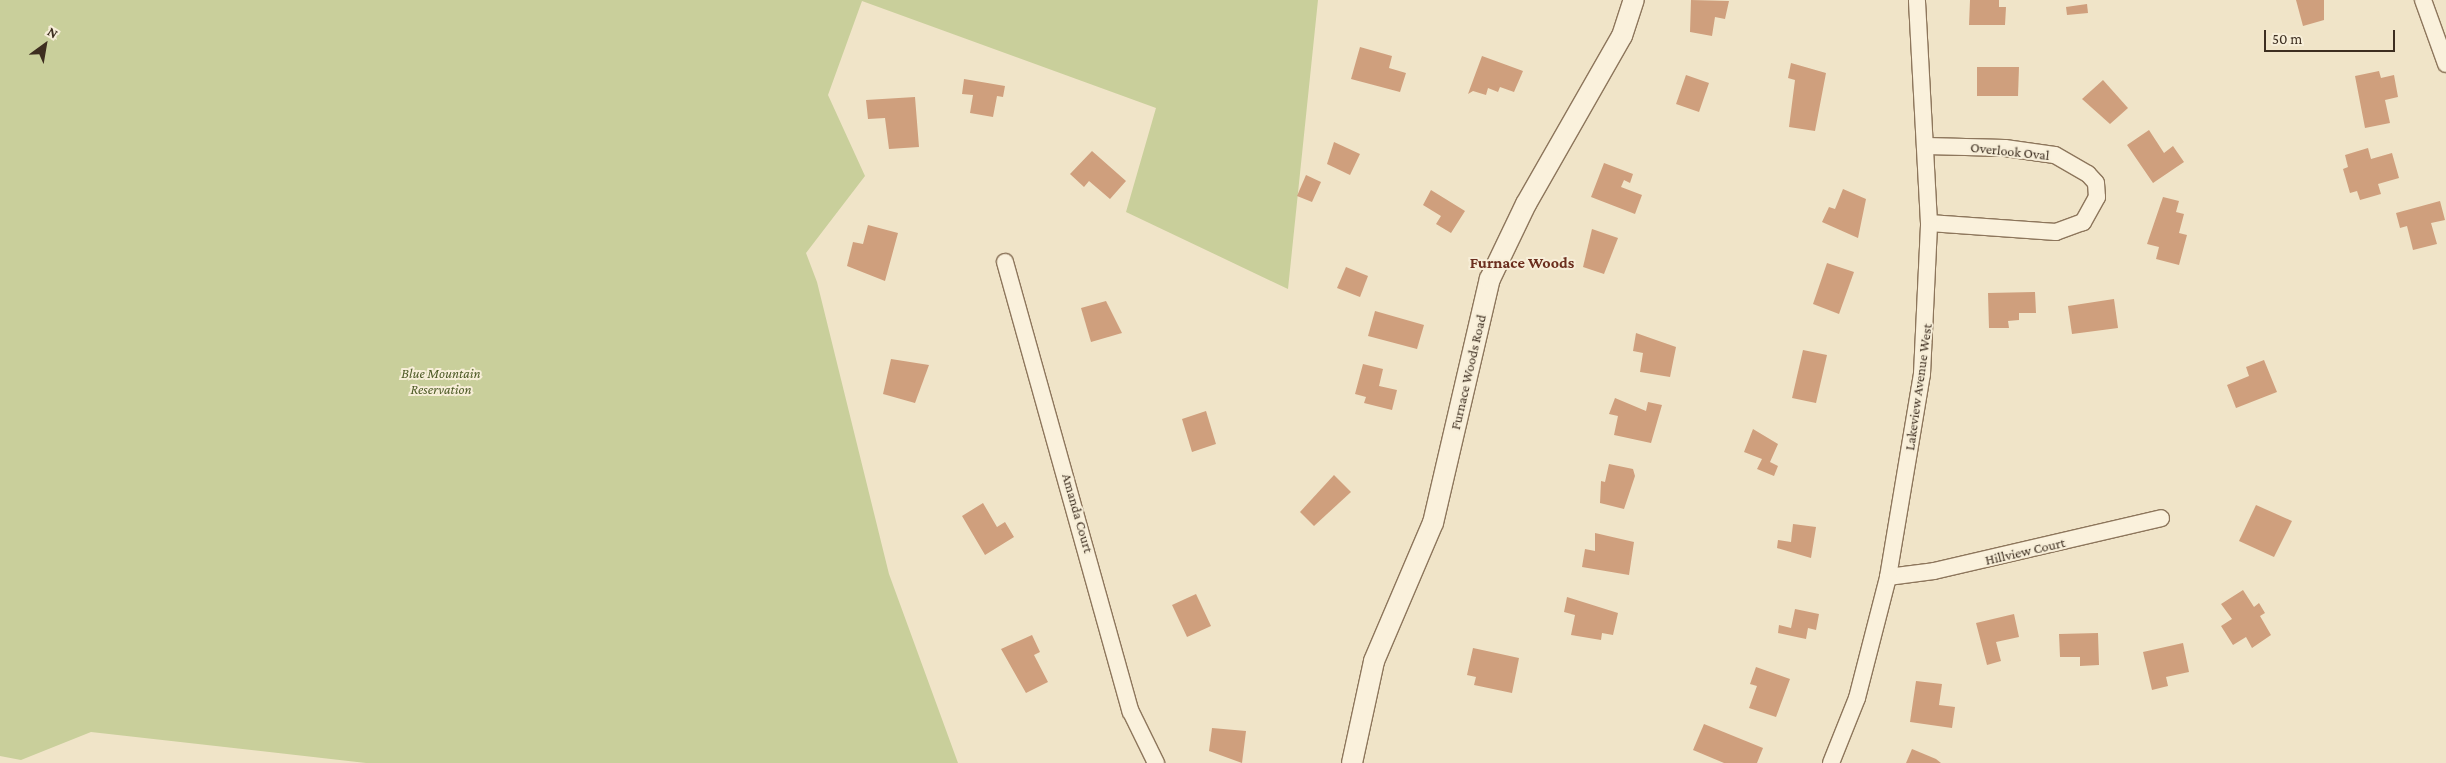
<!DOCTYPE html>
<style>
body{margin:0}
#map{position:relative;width:2446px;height:763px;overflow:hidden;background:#f0e4c8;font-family:"Crimson Pro",serif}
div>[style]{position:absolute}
.green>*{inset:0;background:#c9cf9b}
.building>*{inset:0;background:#cf9f7d}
.roads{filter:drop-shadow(1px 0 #8d765c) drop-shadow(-1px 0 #8d765c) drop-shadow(0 1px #8d765c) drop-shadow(0 -1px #8d765c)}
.minor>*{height:16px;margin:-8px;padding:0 8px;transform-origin:8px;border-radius:8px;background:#faf1dc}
.tertiary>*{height:20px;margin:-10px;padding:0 10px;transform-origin:10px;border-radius:10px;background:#faf1dc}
span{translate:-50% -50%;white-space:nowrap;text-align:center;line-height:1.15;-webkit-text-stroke:4px #f7eed8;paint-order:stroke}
.street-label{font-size:14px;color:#3d2e20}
.park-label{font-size:14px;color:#4d5a26;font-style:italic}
.quarter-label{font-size:16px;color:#6b2e1e;font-weight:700}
.north{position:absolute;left:20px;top:20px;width:50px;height:50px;-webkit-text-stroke:4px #f7eed8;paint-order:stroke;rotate:32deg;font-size:14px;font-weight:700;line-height:20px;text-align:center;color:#3d2e20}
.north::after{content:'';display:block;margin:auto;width:18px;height:22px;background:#3d2e20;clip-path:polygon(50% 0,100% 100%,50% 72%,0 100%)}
.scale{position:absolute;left:2264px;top:30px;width:131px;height:22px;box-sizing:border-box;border:2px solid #3d2e20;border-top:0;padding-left:6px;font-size:15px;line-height:18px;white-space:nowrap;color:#3d2e20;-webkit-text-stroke:4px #f7eed8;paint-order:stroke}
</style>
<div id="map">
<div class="green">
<i style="clip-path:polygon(0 0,1318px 0,1288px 289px,1126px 212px,1156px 108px,862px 1px,828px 95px,865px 176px,806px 253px,817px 282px,889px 574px,958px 763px,366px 763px,91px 732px,21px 760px,0 756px)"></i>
</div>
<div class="building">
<i style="clip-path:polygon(1691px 0,1729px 1px,1725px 19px,1715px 17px,1712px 36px,1690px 32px)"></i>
<i style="clip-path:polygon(1970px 0,1999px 0,1999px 7px,2006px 7px,2005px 25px,1969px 25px)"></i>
<i style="clip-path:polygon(2296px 0,2324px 0,2324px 20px,2303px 26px)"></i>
<i style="clip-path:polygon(2087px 4px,2088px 13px,2067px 15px,2066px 7px)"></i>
<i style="clip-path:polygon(1360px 47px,1392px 56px,1389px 68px,1406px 73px,1400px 92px,1351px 79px)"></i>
<i style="clip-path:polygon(1482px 56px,1523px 71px,1514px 92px,1500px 87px,1498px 92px,1488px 88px,1486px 95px,1473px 91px,1468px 94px)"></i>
<i style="clip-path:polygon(1791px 63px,1826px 73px,1815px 131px,1789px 127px,1795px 80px,1788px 78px)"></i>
<i style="clip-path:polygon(1977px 67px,2019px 67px,2018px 96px,1977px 96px)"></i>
<i style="clip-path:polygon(2379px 71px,2381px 78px,2394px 75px,2398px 97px,2385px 100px,2390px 123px,2365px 128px,2355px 76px)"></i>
<i style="clip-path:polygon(1686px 75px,1709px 83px,1699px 112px,1676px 104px)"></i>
<i style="clip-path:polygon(964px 79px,1005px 86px,1003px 97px,997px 96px,993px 117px,970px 113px,973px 95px,962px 94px)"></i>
<i style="clip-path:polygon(2103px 80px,2128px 108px,2110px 124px,2082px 99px)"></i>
<i style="clip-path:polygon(915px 97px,919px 147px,889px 149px,885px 118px,868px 119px,866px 100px)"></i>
<i style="clip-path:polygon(2149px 130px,2164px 153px,2173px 146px,2184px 162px,2153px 183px,2127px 145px)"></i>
<i style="clip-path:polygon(1334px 142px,1360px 154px,1350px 175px,1327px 164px)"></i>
<i style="clip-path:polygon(2368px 148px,2371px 159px,2392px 153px,2399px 178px,2378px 184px,2381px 194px,2360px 200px,2357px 191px,2350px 193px,2343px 169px,2348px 167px,2345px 155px)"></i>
<i style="clip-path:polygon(1092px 151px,1126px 181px,1110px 199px,1089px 181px,1084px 187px,1070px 174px)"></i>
<i style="clip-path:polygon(1604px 163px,1633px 174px,1630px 183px,1624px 180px,1621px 187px,1642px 195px,1635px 214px,1591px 197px)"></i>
<i style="clip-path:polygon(1306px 175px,1321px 182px,1312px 202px,1297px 196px)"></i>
<i style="clip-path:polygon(1843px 189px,1866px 199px,1858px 238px,1822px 222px,1829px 207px,1835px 209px)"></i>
<i style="clip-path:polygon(1431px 190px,1465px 211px,1451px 233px,1436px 224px,1441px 216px,1423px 205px)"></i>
<i style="clip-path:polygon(2163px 197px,2179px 201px,2176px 212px,2184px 214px,2179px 233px,2187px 235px,2179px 265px,2156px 259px,2159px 247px,2147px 244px)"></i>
<i style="clip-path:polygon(2440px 201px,2445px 220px,2431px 223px,2437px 244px,2413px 250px,2407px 226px,2400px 228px,2396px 213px)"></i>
<i style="clip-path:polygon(868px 225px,898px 233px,885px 281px,847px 266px,853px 242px,863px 244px)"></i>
<i style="clip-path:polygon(1592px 229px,1618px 238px,1604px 274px,1583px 267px)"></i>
<i style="clip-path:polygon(1827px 263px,1854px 272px,1839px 314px,1813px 304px)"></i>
<i style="clip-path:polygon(1346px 267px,1368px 276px,1360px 297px,1337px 288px)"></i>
<i style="clip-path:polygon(2035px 292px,2036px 313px,2019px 313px,2019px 320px,2008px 321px,2009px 328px,1989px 328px,1988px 293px)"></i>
<i style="clip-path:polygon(2114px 299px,2118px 328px,2072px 334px,2068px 306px)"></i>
<i style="clip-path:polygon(1106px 301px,1122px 333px,1091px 342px,1081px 308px)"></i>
<i style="clip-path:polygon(1375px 311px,1424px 325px,1417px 349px,1368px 336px)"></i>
<i style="clip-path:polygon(1636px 333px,1676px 347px,1670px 377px,1640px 372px,1643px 353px,1633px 351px)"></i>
<i style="clip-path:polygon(1803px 350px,1827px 355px,1816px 403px,1792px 398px)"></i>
<i style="clip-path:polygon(891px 359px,929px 365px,915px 403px,883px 394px)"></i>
<i style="clip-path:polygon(2264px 360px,2277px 392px,2236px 408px,2227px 385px,2249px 376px,2246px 367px)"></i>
<i style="clip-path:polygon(1363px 364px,1383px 369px,1379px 386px,1397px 390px,1392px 410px,1364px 403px,1366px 397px,1355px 394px)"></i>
<i style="clip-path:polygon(1615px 398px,1646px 411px,1648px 402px,1662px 405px,1651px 443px,1614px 435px,1618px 416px,1609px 414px)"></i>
<i style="clip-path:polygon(1206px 411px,1216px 444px,1192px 452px,1182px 419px)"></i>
<i style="clip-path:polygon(1753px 429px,1778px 444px,1770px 462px,1778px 466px,1774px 476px,1757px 469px,1762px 459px,1744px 452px)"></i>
<i style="clip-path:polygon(1609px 464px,1633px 469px,1635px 476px,1624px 509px,1600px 503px,1601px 481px,1605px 482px)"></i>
<i style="clip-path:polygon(1334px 475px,1351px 492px,1314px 526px,1300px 512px)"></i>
<i style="clip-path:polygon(983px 503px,997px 527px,1005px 522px,1014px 537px,985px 555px,962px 516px)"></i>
<i style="clip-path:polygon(2256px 505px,2292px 521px,2274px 557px,2239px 541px)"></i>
<i style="clip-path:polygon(1793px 524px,1816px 527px,1811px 558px,1777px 548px,1778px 540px,1791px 542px)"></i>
<i style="clip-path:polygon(1595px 533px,1634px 542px,1629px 575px,1582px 567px,1585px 549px,1595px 551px)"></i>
<i style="clip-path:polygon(2243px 590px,2254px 607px,2259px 603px,2265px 613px,2260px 616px,2271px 635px,2252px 648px,2246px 637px,2233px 645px,2221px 626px,2232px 619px,2221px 604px)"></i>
<i style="clip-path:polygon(1196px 594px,1211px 626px,1187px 637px,1172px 605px)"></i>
<i style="clip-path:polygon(1567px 597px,1618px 613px,1613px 635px,1602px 633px,1601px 640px,1571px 635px,1575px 615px,1564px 612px)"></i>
<i style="clip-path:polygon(1795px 609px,1819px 614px,1816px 630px,1808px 628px,1806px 639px,1778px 633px,1779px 625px,1791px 628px)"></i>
<i style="clip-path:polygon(2014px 614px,2019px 637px,1996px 642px,2001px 661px,1987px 665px,1976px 623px)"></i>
<i style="clip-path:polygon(2098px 633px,2099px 665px,2080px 666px,2080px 657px,2060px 657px,2059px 634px)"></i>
<i style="clip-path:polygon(1032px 635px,1040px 652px,1034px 655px,1048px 682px,1026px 693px,1001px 649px)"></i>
<i style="clip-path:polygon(2183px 643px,2189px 672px,2166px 677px,2168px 686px,2152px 690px,2143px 652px)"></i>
<i style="clip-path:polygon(1473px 648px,1519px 658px,1512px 693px,1474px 685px,1476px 677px,1467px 675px)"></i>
<i style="clip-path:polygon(1756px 667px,1790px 679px,1776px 717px,1749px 708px,1757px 686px,1750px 684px)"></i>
<i style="clip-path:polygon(1916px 681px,1942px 684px,1939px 705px,1955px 707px,1952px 728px,1910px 722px)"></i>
<i style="clip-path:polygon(1704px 724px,1763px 748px,1757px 763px,1724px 763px,1693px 750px)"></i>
<i style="clip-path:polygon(1212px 728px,1246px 731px,1242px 763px,1209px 751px)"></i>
<i style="clip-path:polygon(1912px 749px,1936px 759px,1941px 763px,1906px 763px)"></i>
</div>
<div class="roads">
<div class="minor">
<i style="left:2423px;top:0;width:68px;rotate:70.2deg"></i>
<i style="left:1926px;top:146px;width:79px;rotate:1.5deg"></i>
<i style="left:2005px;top:148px;width:50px;rotate:8deg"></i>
<i style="left:2055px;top:155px;width:38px;rotate:30deg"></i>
<i style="left:2088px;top:174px;width:12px;rotate:48deg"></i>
<i style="left:2096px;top:183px;width:14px;rotate:86deg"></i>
<i style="left:2097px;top:197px;width:29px;rotate:119deg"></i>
<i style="left:2083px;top:222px;width:29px;rotate:160deg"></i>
<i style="left:2056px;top:232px;width:127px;rotate:-175.9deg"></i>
<i style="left:1005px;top:262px;width:467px;rotate:74.4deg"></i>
<i style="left:1131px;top:712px;width:57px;rotate:63.9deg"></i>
<i style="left:1888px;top:577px;width:46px;rotate:-7.4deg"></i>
<i style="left:1934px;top:571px;width:233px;rotate:-13.1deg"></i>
<i style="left:1831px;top:763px;width:70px;rotate:-68.2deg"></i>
<i style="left:1857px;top:698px;width:125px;rotate:-75.6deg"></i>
<i style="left:1888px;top:577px;width:206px;rotate:-80.5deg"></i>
<i style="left:1922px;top:374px;width:151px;rotate:-87.3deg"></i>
<i style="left:1929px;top:223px;width:223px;rotate:-93.1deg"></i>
</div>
<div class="tertiary">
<i style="left:1352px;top:763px;width:104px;rotate:-77.8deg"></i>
<i style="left:1374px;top:661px;width:150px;rotate:-66.9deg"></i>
<i style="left:1433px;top:523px;width:251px;rotate:-76.9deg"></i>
<i style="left:1490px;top:279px;width:83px;rotate:-64.4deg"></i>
<i style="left:1526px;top:204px;width:193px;rotate:-60.3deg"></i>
<i style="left:1622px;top:36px;width:38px;rotate:-72deg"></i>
</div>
</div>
<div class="street-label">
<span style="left:2010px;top:151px;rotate:6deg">Overlook Oval</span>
<span style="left:1468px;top:372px;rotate:-77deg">Furnace Woods Road</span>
<span style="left:1918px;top:387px;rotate:-82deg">Lakeview Avenue West</span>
<span style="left:1078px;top:513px;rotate:74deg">Amanda Court</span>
<span style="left:2025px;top:551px;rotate:-13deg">Hillview Court</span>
</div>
<div class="park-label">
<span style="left:441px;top:381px">Blue Mountain<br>Reservation</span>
</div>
<div class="quarter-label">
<span style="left:1522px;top:263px">Furnace Woods</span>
</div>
<div class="north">N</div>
<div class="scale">50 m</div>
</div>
